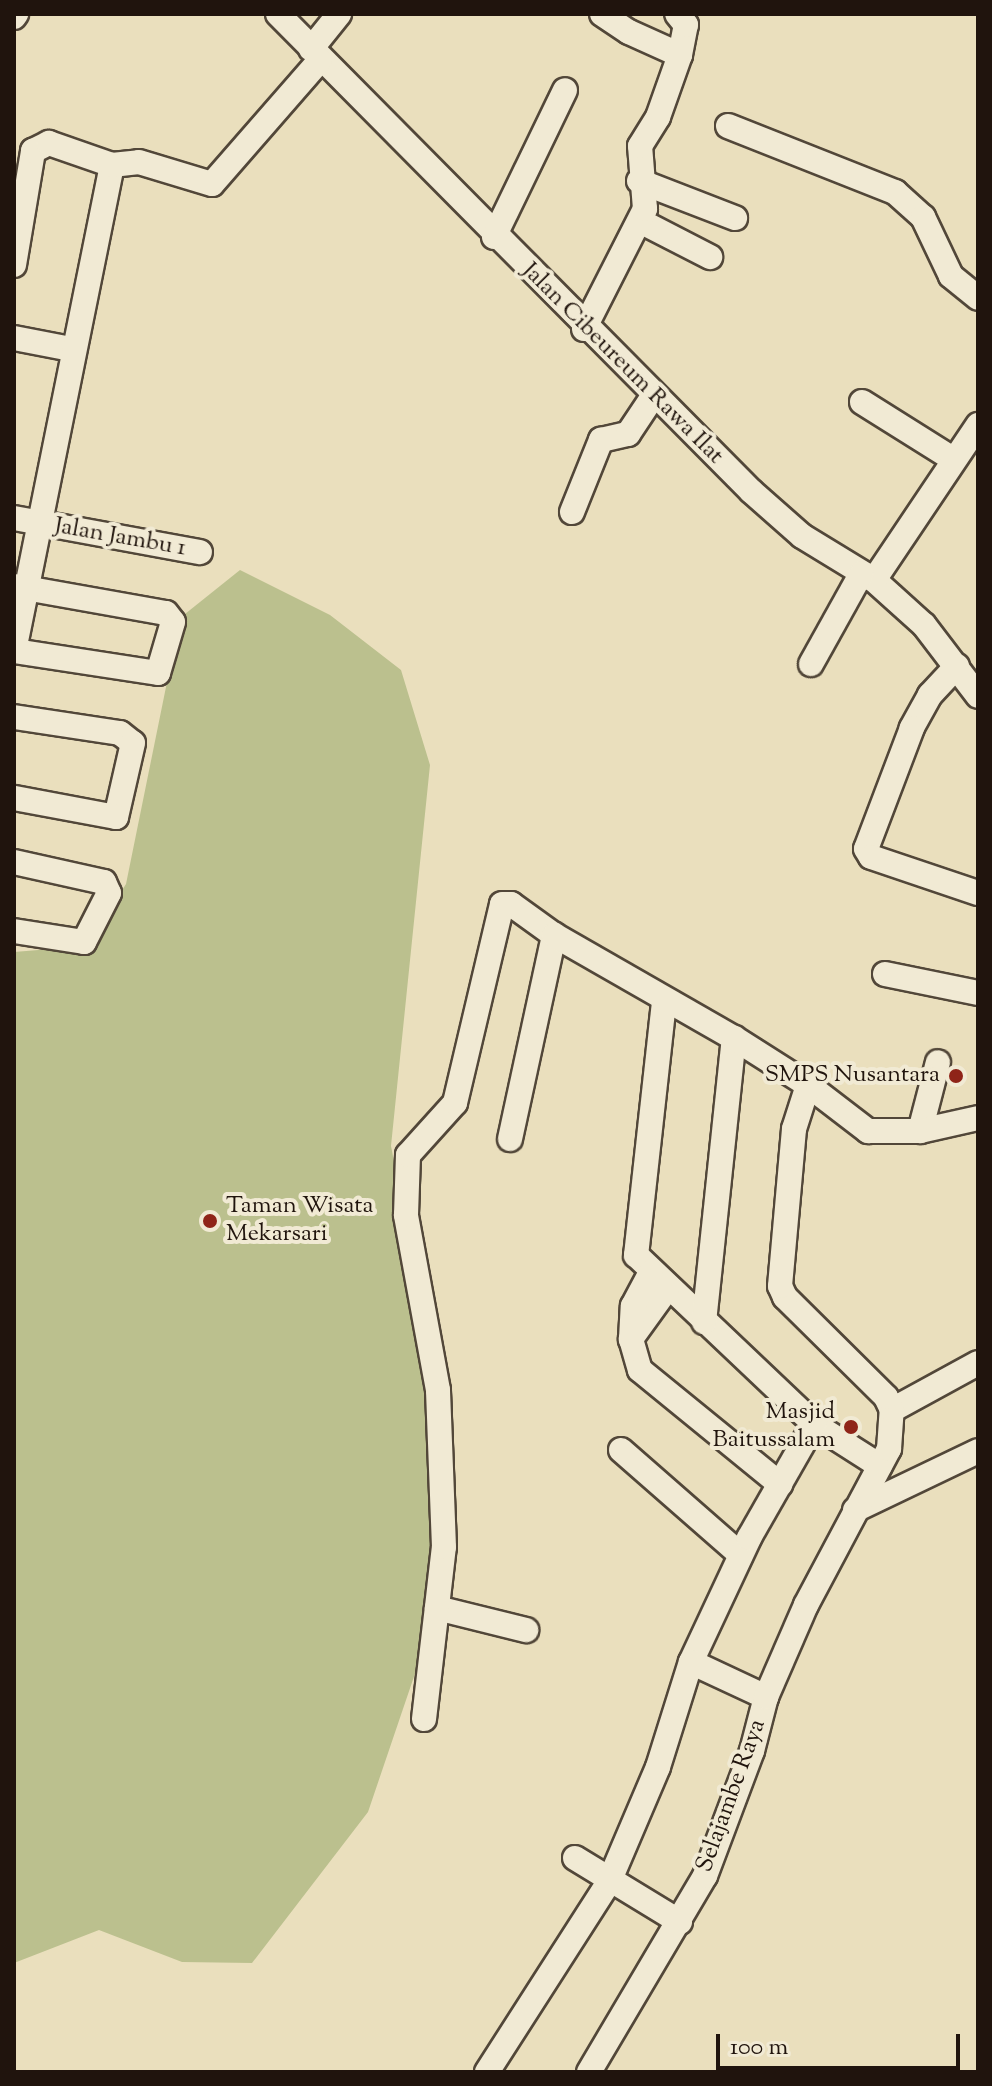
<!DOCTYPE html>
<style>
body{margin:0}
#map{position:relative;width:992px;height:2086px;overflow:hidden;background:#eadfbd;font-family:"Sorts Mill Goudy",serif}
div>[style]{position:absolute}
.green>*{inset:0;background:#bbc08e}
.roads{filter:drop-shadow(2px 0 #524739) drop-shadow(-2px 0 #524739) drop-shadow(0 2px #524739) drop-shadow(0 -2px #524739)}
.minor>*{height:24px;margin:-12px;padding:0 12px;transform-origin:12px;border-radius:12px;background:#f1ead4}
.dots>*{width:22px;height:22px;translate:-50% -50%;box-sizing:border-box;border:4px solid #f1ead4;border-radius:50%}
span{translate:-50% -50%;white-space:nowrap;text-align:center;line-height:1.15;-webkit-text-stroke:8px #f1ead4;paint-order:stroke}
.street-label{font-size:24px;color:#20140d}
.poi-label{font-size:24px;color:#20140d}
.right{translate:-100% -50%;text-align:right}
.left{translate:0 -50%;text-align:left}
.frame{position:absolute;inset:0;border:16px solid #20140d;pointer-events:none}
.scale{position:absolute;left:716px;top:2034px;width:244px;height:36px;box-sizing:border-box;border:4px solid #20140d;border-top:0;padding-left:10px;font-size:24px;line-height:28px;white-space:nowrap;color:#20140d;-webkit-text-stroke:6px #f1ead4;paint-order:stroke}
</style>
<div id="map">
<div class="green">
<i style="clip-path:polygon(240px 570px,330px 615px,401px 670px,430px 765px,391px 1146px,451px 1453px,423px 1650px,368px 1812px,252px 1963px,182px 1962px,99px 1930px,14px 1963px,14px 952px,87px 946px,126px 884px,180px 618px)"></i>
</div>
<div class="roads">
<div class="minor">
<i style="left:278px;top:14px;width:672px;rotate:45.24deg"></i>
<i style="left:751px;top:491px;width:68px;rotate:41.4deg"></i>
<i style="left:802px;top:536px;width:84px;rotate:31.4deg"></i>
<i style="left:874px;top:580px;width:67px;rotate:42deg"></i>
<i style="left:924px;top:625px;width:89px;rotate:52.7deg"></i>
<i style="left:602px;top:14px;width:32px;rotate:34deg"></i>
<i style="left:629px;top:32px;width:56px;rotate:24.3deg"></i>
<i style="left:14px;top:17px;width:4px;rotate:-56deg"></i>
<i style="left:311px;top:49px;width:45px;rotate:-51.3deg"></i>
<i style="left:728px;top:126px;width:180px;rotate:21.6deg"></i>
<i style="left:895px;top:192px;width:38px;rotate:42deg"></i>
<i style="left:923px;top:217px;width:65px;rotate:64.6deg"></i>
<i style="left:951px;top:276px;width:35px;rotate:39deg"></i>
<i style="left:639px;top:181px;width:103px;rotate:21.1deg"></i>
<i style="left:640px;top:221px;width:79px;rotate:27.2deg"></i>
<i style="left:494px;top:237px;width:163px;rotate:-64.2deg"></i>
<i style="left:14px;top:265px;width:116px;rotate:-80.5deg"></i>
<i style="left:33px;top:151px;width:18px;rotate:-27deg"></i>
<i style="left:49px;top:143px;width:67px;rotate:19.2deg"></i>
<i style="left:584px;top:329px;width:135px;rotate:-63.1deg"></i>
<i style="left:645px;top:209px;width:63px;rotate:-94.5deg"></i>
<i style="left:640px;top:146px;width:34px;rotate:-58deg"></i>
<i style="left:658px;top:117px;width:66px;rotate:-70.5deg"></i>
<i style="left:680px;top:55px;width:31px;rotate:-79deg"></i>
<i style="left:686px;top:25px;width:14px;rotate:-129deg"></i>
<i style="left:14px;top:338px;width:58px;rotate:10.9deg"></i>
<i style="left:862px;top:402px;width:107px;rotate:32.1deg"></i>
<i style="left:572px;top:512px;width:78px;rotate:-68.1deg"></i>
<i style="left:601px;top:440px;width:28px;rotate:-13deg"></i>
<i style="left:628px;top:434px;width:47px;rotate:-56.3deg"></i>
<i style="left:14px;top:518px;width:189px;rotate:10.4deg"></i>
<i style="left:874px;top:580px;width:187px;rotate:-56.1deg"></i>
<i style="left:14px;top:586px;width:154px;rotate:10.1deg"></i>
<i style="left:166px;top:613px;width:11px;rotate:52deg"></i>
<i style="left:173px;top:622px;width:53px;rotate:106.4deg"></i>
<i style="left:158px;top:673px;width:146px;rotate:-171.3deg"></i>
<i style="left:14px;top:651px;width:496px;rotate:-78.6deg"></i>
<i style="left:112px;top:165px;width:27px;rotate:-6deg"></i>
<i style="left:139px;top:162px;width:76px;rotate:16.8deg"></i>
<i style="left:212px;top:184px;width:164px;rotate:-48.9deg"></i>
<i style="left:811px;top:664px;width:103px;rotate:-60.9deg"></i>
<i style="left:957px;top:666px;width:40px;rotate:133deg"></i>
<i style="left:930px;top:695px;width:38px;rotate:119deg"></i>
<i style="left:912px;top:728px;width:129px;rotate:110.8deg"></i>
<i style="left:866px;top:849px;width:9px;rotate:58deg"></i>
<i style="left:871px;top:857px;width:113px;rotate:18.6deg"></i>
<i style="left:14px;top:717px;width:107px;rotate:8.6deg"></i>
<i style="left:120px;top:733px;width:16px;rotate:38deg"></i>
<i style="left:133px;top:743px;width:76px;rotate:102.9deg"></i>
<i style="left:116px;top:817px;width:104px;rotate:-169.4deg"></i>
<i style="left:14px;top:862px;width:92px;rotate:12.5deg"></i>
<i style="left:104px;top:882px;width:12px;rotate:66deg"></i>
<i style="left:109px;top:893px;width:55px;rotate:117deg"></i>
<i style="left:84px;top:942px;width:71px;rotate:-171.1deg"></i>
<i style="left:885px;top:974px;width:95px;rotate:11.5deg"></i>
<i style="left:664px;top:1002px;width:255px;rotate:96.3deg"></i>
<i style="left:636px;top:1255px;width:245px;rotate:43.5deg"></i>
<i style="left:814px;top:1424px;width:78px;rotate:32.5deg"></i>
<i style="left:920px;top:1131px;width:71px;rotate:-75.4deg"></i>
<i style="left:510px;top:1139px;width:209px;rotate:-77.8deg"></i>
<i style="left:667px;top:1289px;width:62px;rotate:125.8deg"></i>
<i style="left:631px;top:1339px;width:32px;rotate:74deg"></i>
<i style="left:640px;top:1370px;width:181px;rotate:39.2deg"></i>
<i style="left:704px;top:1322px;width:286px;rotate:-84deg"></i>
<i style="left:631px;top:1339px;width:33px;rotate:-87deg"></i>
<i style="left:633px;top:1306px;width:38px;rotate:-62deg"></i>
<i style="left:892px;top:1410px;width:98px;rotate:-28.7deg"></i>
<i style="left:621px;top:1450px;width:159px;rotate:41.2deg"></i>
<i style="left:855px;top:1510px;width:136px;rotate:-25.6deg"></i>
<i style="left:437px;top:1608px;width:92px;rotate:13.9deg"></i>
<i style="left:691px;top:1662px;width:137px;rotate:-64.9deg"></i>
<i style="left:749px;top:1538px;width:131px;rotate:-60.3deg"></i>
<i style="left:424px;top:1719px;width:173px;rotate:-83.4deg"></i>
<i style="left:444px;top:1547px;width:157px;rotate:-92.2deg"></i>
<i style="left:438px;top:1390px;width:178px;rotate:-100.4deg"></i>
<i style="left:406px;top:1215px;width:60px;rotate:-88.1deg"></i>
<i style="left:408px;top:1155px;width:70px;rotate:-47.9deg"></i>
<i style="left:455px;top:1103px;width:204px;rotate:-76.7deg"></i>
<i style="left:502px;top:904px;width:9px"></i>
<i style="left:511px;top:904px;width:53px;rotate:35.8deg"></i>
<i style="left:554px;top:935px;width:207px;rotate:29.8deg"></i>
<i style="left:734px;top:1038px;width:88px;rotate:32.4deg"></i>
<i style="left:808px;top:1085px;width:76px;rotate:37.5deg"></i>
<i style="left:868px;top:1131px;width:52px"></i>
<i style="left:920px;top:1131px;width:59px;rotate:-12.6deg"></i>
<i style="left:575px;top:1858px;width:123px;rotate:31.4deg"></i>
<i style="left:487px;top:2072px;width:226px;rotate:-57.3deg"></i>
<i style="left:609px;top:1882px;width:125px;rotate:-66.9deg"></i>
<i style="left:658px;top:1767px;width:110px;rotate:-72.6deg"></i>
<i style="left:691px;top:1662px;width:83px;rotate:25deg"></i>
<i style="left:589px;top:2072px;width:228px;rotate:-59.4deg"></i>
<i style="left:705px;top:1876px;width:134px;rotate:-69.4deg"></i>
<i style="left:752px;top:1751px;width:56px;rotate:-75.5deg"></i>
<i style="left:766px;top:1697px;width:100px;rotate:-66.5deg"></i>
<i style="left:806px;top:1605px;width:177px;rotate:-62deg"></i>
<i style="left:889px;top:1449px;width:39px;rotate:-86deg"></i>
<i style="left:892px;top:1410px;width:14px;rotate:-115deg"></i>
<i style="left:886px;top:1397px;width:142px;rotate:-135.3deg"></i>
<i style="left:785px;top:1297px;width:12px;rotate:-114deg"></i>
<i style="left:780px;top:1286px;width:158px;rotate:-84.9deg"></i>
<i style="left:794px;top:1129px;width:46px;rotate:-72.3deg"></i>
</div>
</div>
<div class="dots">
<i style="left:956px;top:1076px;background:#8f2418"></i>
<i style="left:210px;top:1221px;background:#8f2418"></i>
<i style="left:851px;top:1427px;background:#8f2418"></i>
</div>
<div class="street-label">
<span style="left:622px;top:364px;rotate:45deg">Jalan Cibeureum Rawa Ilat</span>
<span style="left:120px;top:538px;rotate:10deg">Jalan Jambu 1</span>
<span style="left:732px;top:1796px;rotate:-70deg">Selajambe Raya</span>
</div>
<div class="poi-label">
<span class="right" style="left:940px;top:1076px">SMPS Nusantara</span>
<span class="left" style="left:226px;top:1221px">Taman Wisata<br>Mekarsari</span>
<span class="right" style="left:835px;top:1427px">Masjid<br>Baitussalam</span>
</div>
<div class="frame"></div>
<div class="scale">100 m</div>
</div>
